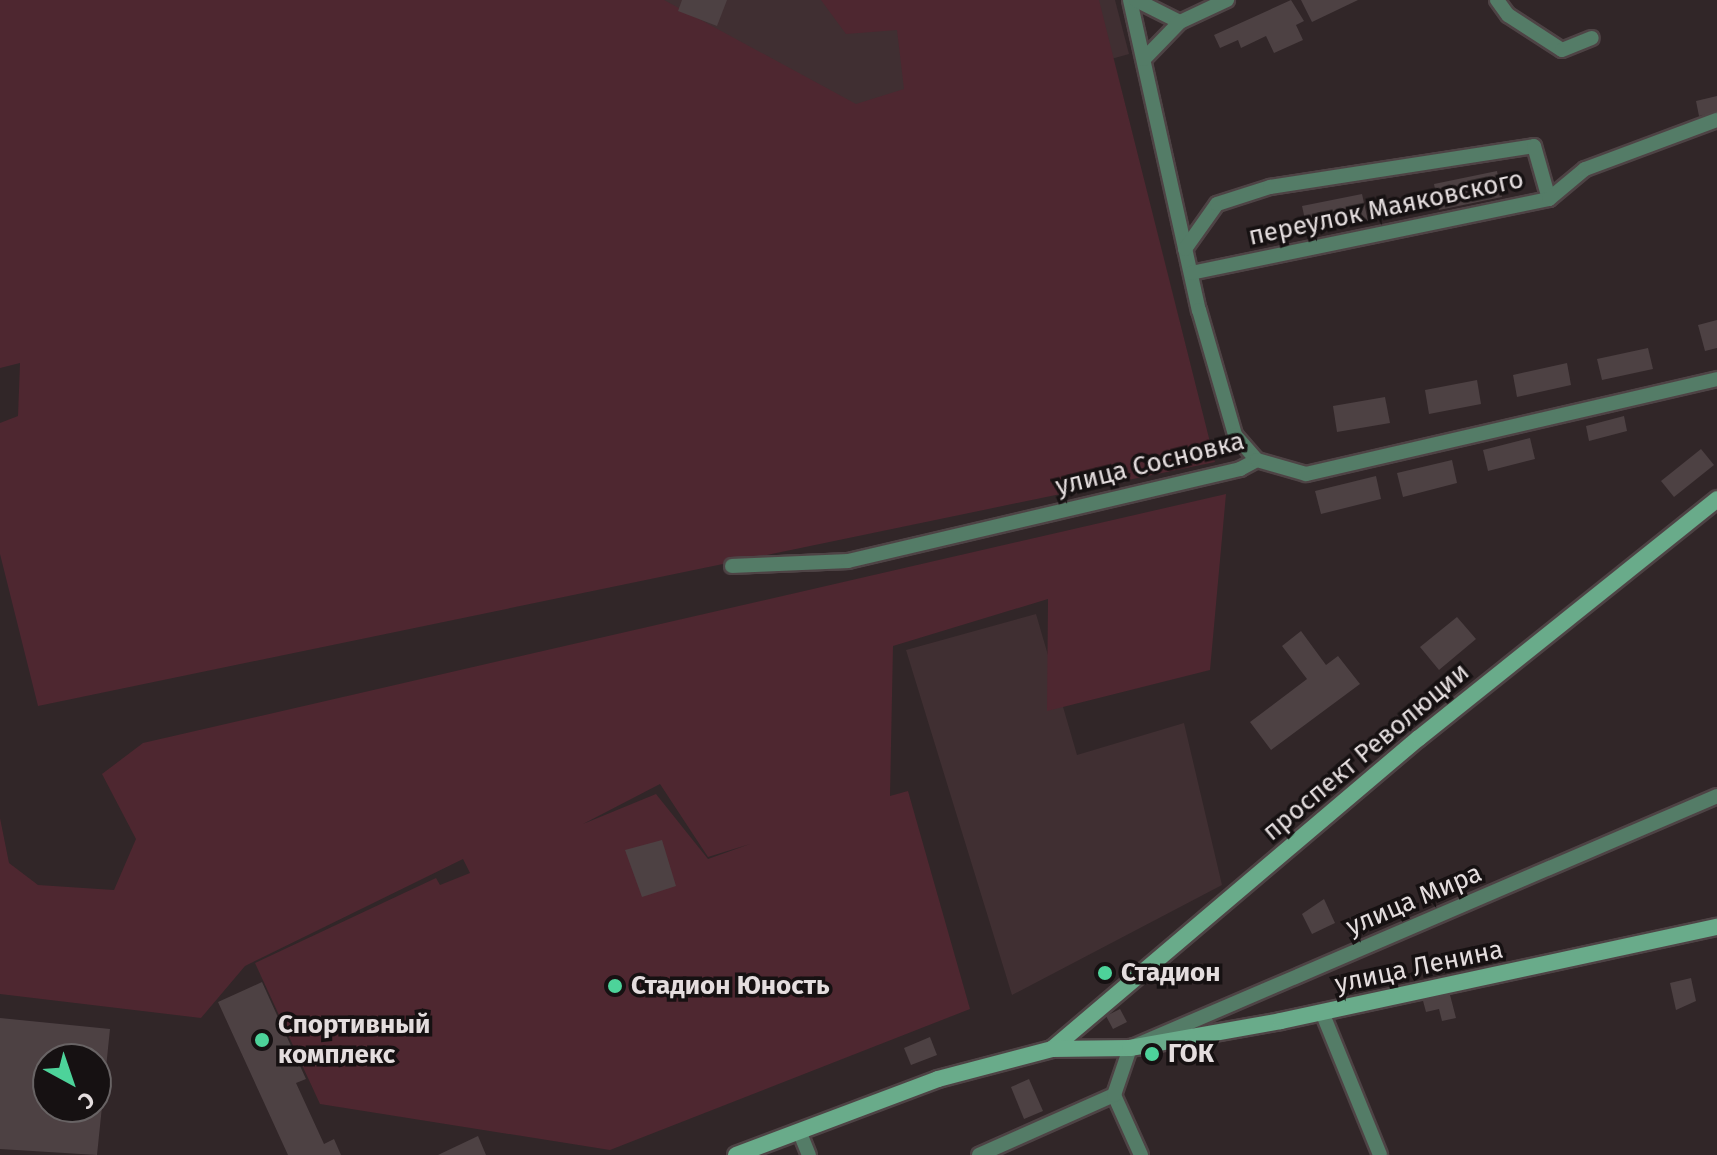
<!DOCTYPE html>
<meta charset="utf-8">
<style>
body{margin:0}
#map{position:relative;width:1717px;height:1155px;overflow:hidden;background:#312628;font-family:"Fira Sans",sans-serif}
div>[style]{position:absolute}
.built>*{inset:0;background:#402f32}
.green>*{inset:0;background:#4e2730}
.building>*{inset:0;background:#4d4143}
.roads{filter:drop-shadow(2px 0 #4e4345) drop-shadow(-2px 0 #4e4345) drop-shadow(0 2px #4e4345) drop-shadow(0 -2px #4e4345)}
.street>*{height:14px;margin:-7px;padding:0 7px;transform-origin:7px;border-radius:7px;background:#547c67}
.secondary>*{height:16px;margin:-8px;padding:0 8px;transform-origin:8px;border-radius:8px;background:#69ab8a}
.dots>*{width:22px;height:22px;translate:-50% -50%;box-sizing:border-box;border:4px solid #161112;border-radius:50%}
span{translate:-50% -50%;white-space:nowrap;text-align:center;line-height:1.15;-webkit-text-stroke:7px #161112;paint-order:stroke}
.street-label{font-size:26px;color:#e4ddde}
.poi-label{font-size:26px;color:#e4ddde;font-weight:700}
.left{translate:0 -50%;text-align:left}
.north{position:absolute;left:32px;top:1043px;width:80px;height:80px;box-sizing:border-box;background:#161112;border:2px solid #686364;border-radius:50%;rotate:140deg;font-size:22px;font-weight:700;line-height:32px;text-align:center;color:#e4ddde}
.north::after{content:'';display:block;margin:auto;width:28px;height:36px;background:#4dd39a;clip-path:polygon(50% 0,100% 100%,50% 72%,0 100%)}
</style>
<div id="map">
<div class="built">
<i style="clip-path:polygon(519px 0,1115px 0,1129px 54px,841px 135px)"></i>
<i style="clip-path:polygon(1036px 614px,1077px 755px,1184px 723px,1222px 885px,1012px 995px,906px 650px)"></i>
</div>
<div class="green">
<i style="clip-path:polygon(0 0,664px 0,856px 104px,904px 89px,897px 30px,846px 34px,821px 0,1099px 0,1215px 462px,38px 706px,0 554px,0 423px,18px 416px,20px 363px,0 368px)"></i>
<i style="clip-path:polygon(evenodd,1226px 494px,1210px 670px,1047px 711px,1048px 599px,893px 646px,890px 796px,908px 791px,970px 1009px,610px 1150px,320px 1104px,255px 963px,436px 878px,440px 885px,470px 873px,463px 859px,245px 966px,201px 1018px,0 994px,0 818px,9px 863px,38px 885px,114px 890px,136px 839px,102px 774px,143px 743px,1226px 494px,660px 784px,708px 857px,750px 844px,708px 859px,656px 794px,583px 824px,660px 784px)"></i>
</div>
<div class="building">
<i style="clip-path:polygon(682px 0,727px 0,717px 26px,678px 11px)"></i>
<i style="clip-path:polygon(1291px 0,1304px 21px,1296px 25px,1303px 40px,1274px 53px,1266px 36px,1241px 48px,1238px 40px,1220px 48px,1214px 35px)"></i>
<i style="clip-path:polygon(1301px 0,1358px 0,1312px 22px)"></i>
<i style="clip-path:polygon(1717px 96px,1717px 112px,1699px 116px,1696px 101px)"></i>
<i style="clip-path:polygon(1497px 171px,1502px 197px,1439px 210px,1434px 184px)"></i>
<i style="clip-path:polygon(1362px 194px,1368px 221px,1308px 233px,1302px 206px)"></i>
<i style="clip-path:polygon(1717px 320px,1717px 348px,1705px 351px,1698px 325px)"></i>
<i style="clip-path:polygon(1648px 348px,1653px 369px,1602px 380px,1597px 359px)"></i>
<i style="clip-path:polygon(1567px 363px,1571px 385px,1517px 397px,1513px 375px)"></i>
<i style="clip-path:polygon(1477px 380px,1481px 404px,1429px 414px,1425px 390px)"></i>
<i style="clip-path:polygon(1385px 397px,1390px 423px,1337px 432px,1333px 406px)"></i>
<i style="clip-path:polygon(1624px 416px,1627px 431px,1589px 441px,1586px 426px)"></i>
<i style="clip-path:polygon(1530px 438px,1535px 459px,1488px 471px,1483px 450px)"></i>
<i style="clip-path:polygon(1701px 449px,1714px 465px,1674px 497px,1661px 481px)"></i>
<i style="clip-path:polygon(1452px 460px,1457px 483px,1403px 497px,1397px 473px)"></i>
<i style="clip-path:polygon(1376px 476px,1381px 499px,1321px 514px,1315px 491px)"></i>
<i style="clip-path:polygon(1457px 617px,1476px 639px,1439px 670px,1420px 647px)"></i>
<i style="clip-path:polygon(1301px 631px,1326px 665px,1338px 656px,1360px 684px,1271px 750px,1250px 722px,1307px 679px,1282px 646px)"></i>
<i style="clip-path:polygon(662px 840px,676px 886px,642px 897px,625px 850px)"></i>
<i style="clip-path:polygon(1324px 899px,1335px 923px,1312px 934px,1302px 914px)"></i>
<i style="clip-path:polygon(1691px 978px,1696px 1001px,1676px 1010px,1670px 983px)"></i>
<i style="clip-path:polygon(262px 982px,306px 1079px,296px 1083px,324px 1144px,334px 1139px,341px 1155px,288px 1155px,218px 1002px)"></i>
<i style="clip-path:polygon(1449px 991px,1456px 1018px,1442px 1021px,1439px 1009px,1426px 1012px,1422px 997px)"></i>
<i style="clip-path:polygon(1120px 1009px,1127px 1022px,1113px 1029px,1106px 1016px)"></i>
<i style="clip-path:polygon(evenodd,0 1018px,110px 1029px,97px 1155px,0 1149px,0 1018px,48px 1059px,96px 1059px,96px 1107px,48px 1107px,48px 1059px)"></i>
<i style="clip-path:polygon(930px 1037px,937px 1055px,911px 1065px,904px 1048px)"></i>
<i style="clip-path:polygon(1029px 1079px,1043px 1111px,1024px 1119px,1011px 1087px)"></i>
<i style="clip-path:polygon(478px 1136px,486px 1155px,438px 1155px)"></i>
</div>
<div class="roads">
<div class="street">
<i style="left:1130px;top:0;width:318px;rotate:77.5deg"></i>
<i style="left:1199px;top:310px;width:130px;rotate:73.9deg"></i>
<i style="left:1235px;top:435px;width:33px;rotate:49deg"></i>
<i style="left:1136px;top:0;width:49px;rotate:26.6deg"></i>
<i style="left:1180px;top:22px;width:52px;rotate:-25.1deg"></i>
<i style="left:1497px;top:0;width:19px;rotate:54deg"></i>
<i style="left:1508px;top:15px;width:64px;rotate:32.9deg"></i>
<i style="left:1562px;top:50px;width:32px;rotate:-22deg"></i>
<i style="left:1144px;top:59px;width:52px;rotate:-45.8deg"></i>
<i style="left:1185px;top:249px;width:55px;rotate:-54.6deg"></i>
<i style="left:1217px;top:204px;width:56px;rotate:-17.8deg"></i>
<i style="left:1270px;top:187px;width:267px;rotate:-8.8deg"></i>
<i style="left:1534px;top:146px;width:55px;rotate:74.2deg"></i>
<i style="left:1191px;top:273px;width:366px;rotate:-11.7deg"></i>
<i style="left:1549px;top:199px;width:47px;rotate:-39.8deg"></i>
<i style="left:1585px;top:169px;width:141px;rotate:-20.4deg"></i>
<i style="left:732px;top:566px;width:116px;rotate:-2.5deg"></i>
<i style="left:848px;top:561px;width:403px;rotate:-13.2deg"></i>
<i style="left:1240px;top:469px;width:19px;rotate:-28deg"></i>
<i style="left:1257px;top:460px;width:51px;rotate:15.9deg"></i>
<i style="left:1306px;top:474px;width:422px;rotate:-13deg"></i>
<i style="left:1322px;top:1012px;width:154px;rotate:67.9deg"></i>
<i style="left:1114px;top:1095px;width:66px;rotate:65.8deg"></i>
<i style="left:800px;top:1133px;width:24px;rotate:68deg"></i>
<i style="left:979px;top:1155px;width:148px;rotate:-24deg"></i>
<i style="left:1114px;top:1095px;width:50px;rotate:-71.2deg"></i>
<i style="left:1130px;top:1048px;width:639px;rotate:-23.23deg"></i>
</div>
<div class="secondary">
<i style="left:1052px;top:1049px;width:481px;rotate:-40.3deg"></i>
<i style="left:1419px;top:738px;width:382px;rotate:-38.7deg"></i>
<i style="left:736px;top:1155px;width:216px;rotate:-20.6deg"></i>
<i style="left:938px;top:1079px;width:118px;rotate:-14.7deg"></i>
<i style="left:1052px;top:1049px;width:78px;rotate:-0.7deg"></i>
<i style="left:1130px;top:1048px;width:153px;rotate:-10.1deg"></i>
<i style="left:1281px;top:1021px;width:446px;rotate:-12.2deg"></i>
</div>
</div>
<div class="dots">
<i style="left:1105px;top:973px;background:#4dd39a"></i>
<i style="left:615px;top:986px;background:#4dd39a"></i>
<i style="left:262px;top:1040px;background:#4dd39a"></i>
<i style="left:1152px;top:1054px;background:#4dd39a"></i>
</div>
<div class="street-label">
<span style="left:1386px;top:208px;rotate:-12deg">переулок Маяковского</span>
<span style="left:1150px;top:464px;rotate:-14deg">улица Сосновка</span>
<span style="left:1366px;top:752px;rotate:-40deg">проспект Революции</span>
<span style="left:1414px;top:900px;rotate:-23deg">улица Мира</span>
<span style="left:1419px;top:967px;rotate:-12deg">улица Ленина</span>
</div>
<div class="poi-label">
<span class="left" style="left:1121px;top:973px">Стадион</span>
<span class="left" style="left:631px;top:986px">Стадион Юность</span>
<span class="left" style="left:278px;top:1040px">Спортивный<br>комплекс</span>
<span class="left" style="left:1168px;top:1054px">ГОК</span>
</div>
<div class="north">С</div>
</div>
